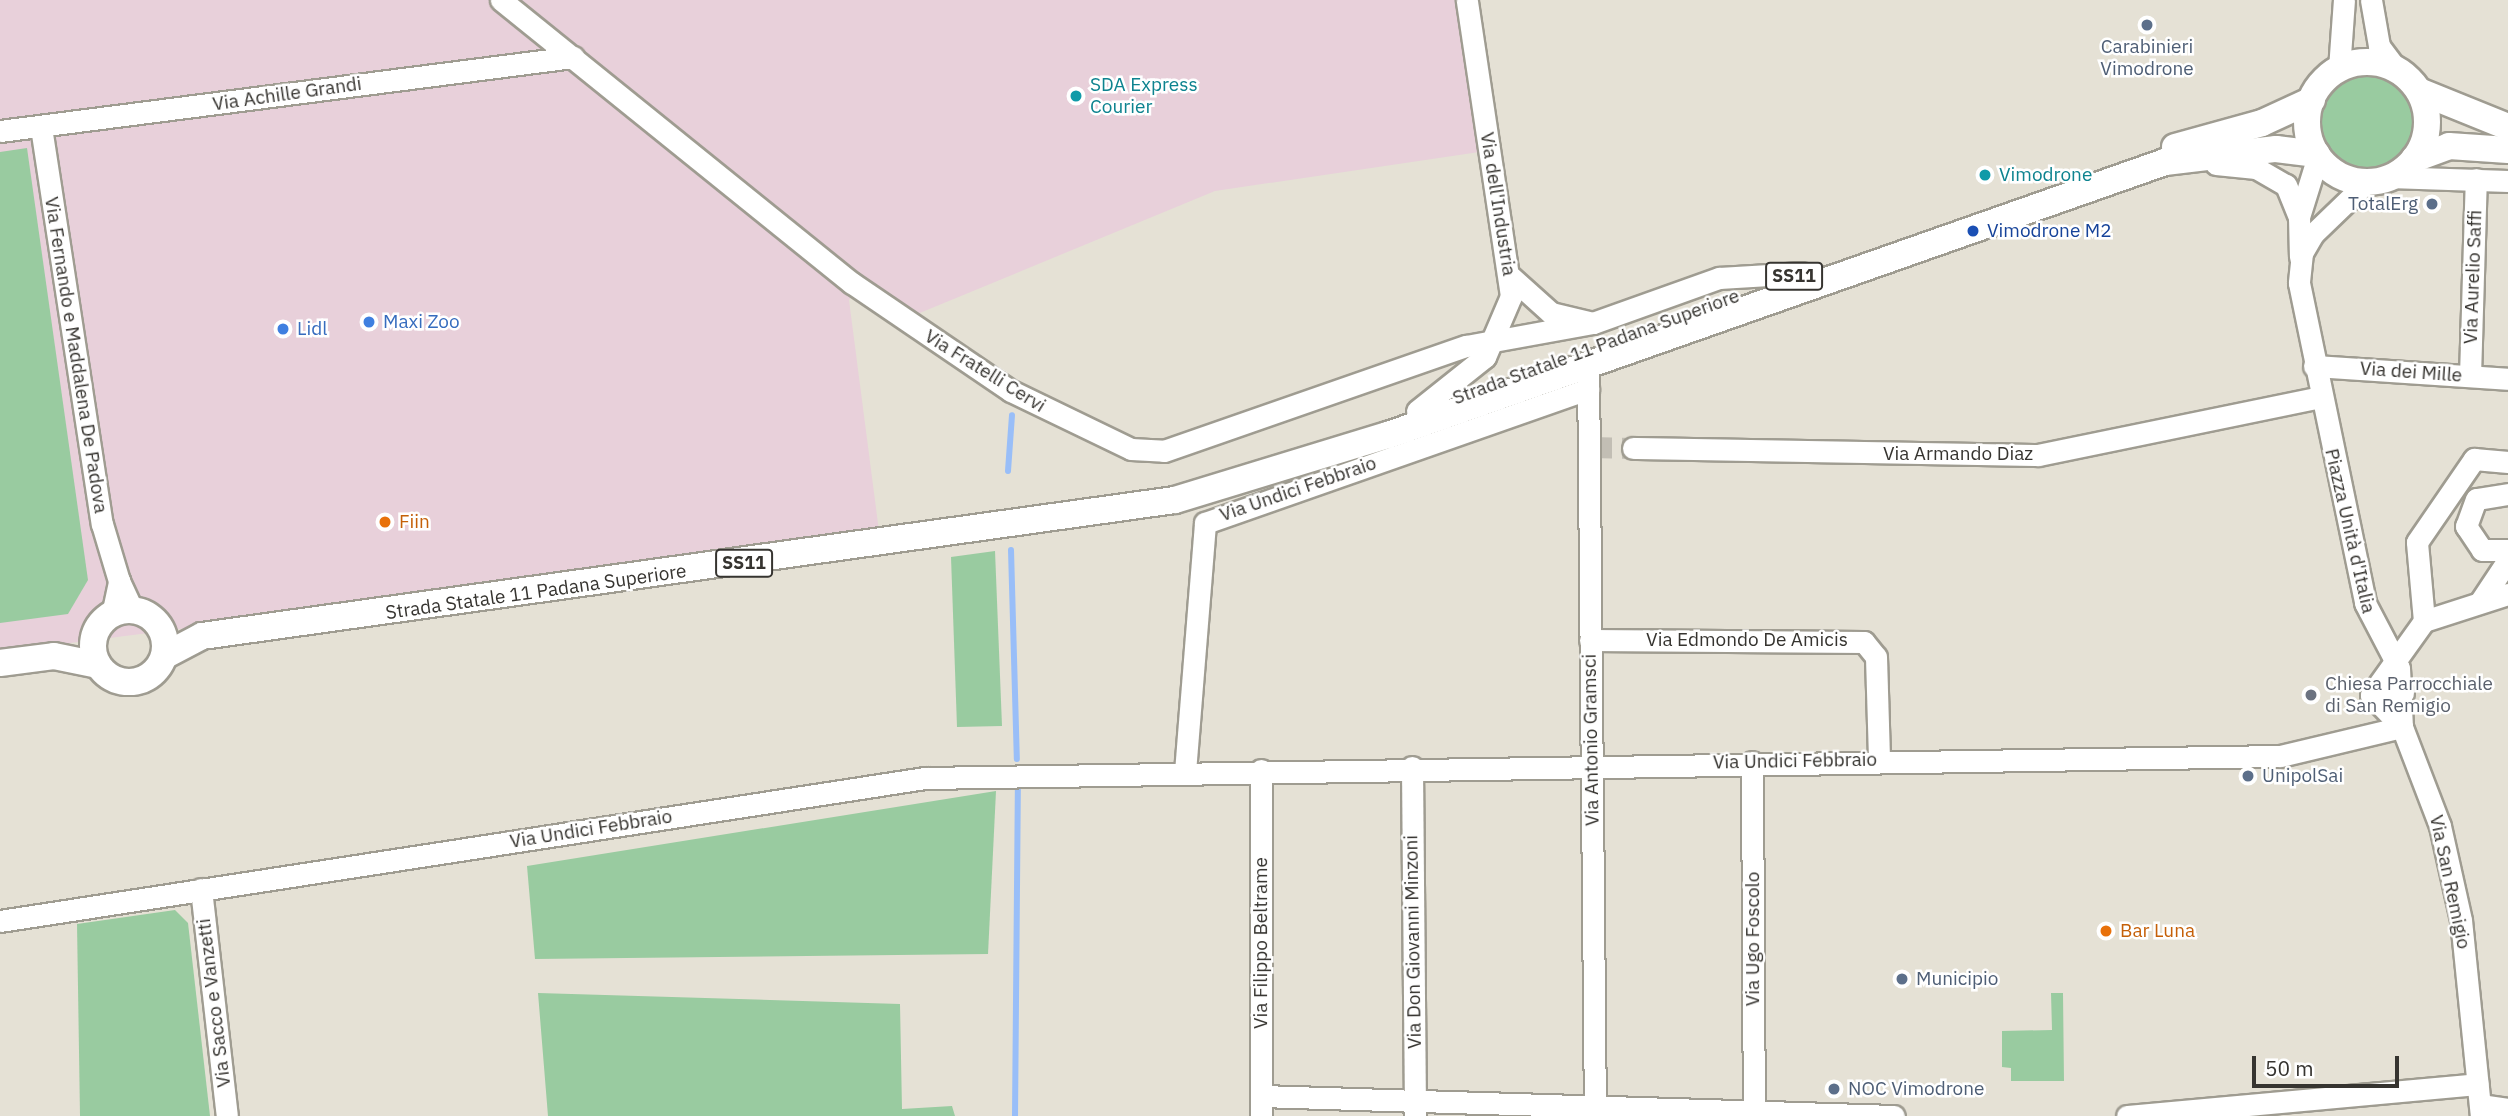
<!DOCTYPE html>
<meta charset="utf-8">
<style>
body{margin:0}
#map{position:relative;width:2508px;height:1116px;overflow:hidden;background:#e5e1d5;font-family:"IBM Plex Sans",sans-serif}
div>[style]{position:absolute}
.industrial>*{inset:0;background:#e8d0da}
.green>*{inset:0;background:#99cba0}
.round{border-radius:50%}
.stream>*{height:6px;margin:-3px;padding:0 3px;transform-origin:3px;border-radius:3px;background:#99bef8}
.minor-tunnel>*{height:21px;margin-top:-10.5px;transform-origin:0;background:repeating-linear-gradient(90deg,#c2beb4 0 21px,transparent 0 31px)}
.roads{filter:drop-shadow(2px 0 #9f9c91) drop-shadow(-2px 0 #9f9c91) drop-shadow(0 2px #9f9c91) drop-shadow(0 -2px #9f9c91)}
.minor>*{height:21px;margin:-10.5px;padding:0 10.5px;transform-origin:10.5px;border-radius:10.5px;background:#fff}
.major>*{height:26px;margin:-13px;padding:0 13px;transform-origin:13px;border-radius:13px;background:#fff}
.major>.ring{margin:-13px;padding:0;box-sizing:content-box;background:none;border:26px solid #fff;border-radius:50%}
.dots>*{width:19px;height:19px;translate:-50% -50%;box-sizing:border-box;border:4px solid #fff;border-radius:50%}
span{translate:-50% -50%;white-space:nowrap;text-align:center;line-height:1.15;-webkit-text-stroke:5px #fff;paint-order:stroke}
.shield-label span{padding:2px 5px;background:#fff;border:2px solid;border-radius:5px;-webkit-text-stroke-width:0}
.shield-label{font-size:18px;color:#363430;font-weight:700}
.service-label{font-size:19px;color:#4e5e75}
.right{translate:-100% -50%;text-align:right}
.left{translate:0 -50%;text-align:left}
.culture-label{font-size:19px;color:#0d838f}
.street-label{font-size:19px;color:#363430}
.transit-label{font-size:19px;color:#164399}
.shop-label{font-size:19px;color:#366cbe}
.food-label{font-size:19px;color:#c56008}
.worship-label{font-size:19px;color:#5b616d}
.scale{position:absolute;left:2252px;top:1056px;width:147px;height:32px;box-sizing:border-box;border:4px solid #363430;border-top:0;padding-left:9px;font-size:21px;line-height:24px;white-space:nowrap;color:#363430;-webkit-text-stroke:5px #fff;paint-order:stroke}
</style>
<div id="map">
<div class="industrial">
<i style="clip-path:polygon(0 0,1459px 0,1486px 151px,1215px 191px,910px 317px,861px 284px,849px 300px,880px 539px,0 652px)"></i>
</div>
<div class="green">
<i class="round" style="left:2321px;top:76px;width:92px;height:92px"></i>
<i style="clip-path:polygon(27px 148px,88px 580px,68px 614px,0 623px,0 152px)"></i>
<i style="clip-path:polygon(995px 551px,1002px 726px,957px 727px,951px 557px)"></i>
<i style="clip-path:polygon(996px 791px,988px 954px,535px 959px,527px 866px)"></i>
<i style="clip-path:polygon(175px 910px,188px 923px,210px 1116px,80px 1116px,77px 924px)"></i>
<i style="clip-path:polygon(538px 993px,900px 1004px,902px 1109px,952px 1106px,955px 1116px,548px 1116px)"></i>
<i style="clip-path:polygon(2051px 993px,2063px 993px,2064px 1081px,2011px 1081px,2011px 1068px,2002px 1067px,2002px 1031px,2052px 1030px)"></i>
</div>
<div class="stream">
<i style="left:1008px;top:471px;width:56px;rotate:-85.9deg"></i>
<i style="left:1011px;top:550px;width:209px;rotate:88.4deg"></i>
<i style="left:1015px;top:1116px;width:327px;rotate:-89.5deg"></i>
</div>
<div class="minor-tunnel">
<i style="left:1591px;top:447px;width:42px;rotate:1.4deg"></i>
</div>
<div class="roads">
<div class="minor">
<i style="left:501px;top:0;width:451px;rotate:38.9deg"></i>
<i style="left:852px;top:283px;width:192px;rotate:34.2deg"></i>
<i style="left:1011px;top:391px;width:133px;rotate:25.8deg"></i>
<i style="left:1131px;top:449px;width:33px;rotate:3deg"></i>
<i style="left:1164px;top:451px;width:320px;rotate:-19.2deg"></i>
<i style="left:1466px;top:346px;width:129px;rotate:-10.3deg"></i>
<i style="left:2371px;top:0;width:47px;rotate:80.1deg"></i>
<i style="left:2379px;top:46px;width:30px;rotate:53deg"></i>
<i style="left:2339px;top:69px;width:69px;rotate:-85.9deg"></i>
<i style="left:41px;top:127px;width:402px;rotate:81.3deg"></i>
<i style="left:102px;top:524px;width:59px;rotate:73.4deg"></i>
<i style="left:0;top:131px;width:578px;rotate:-7.36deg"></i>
<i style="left:2216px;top:164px;width:40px;rotate:5.7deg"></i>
<i style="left:2256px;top:168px;width:34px;rotate:30deg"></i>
<i style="left:2286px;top:185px;width:35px;rotate:68deg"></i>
<i style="left:2299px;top:217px;width:40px;rotate:88.6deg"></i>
<i style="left:2389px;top:177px;width:119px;rotate:1.9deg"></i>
<i style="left:2368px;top:181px;width:76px;rotate:136.1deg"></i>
<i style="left:2313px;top:234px;width:22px;rotate:120deg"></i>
<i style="left:2302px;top:253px;width:30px;rotate:96deg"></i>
<i style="left:2299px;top:283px;width:327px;rotate:78.3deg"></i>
<i style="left:2365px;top:603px;width:73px;rotate:62.4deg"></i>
<i style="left:2399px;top:668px;width:59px;rotate:87.1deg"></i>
<i style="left:2299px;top:217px;width:64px;rotate:-72.7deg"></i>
<i style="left:1511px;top:277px;width:54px;rotate:42deg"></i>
<i style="left:1551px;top:313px;width:43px;rotate:13.4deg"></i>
<i style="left:1593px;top:323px;width:134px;rotate:-19.7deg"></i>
<i style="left:1719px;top:278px;width:83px;rotate:-3.4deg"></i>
<i style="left:1588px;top:364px;width:752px;rotate:89.47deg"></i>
<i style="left:2314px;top:366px;width:194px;rotate:3.8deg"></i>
<i style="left:2470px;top:376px;width:197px;rotate:-88.3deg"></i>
<i style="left:1417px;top:411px;width:87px;rotate:-38.5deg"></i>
<i style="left:1485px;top:357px;width:66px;rotate:-66.9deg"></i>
<i style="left:1511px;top:296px;width:299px;rotate:-98.5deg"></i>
<i style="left:1633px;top:448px;width:405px;rotate:1deg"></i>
<i style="left:2038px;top:455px;width:288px;rotate:-11.6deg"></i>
<i style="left:2508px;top:494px;width:32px;rotate:171deg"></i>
<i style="left:2476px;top:499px;width:29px;rotate:110deg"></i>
<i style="left:2466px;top:526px;width:29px;rotate:56deg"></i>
<i style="left:2482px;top:550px;width:26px"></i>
<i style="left:2480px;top:602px;width:50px;rotate:-56.3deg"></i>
<i style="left:112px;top:615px;width:35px;rotate:-78deg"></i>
<i style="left:119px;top:581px;width:33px;rotate:65deg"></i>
<i style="left:2424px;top:621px;width:79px;rotate:-95.1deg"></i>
<i style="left:2417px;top:542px;width:101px;rotate:-55.5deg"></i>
<i style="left:2474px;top:459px;width:34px;rotate:5deg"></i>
<i style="left:1590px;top:640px;width:274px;rotate:0.4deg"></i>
<i style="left:1864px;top:642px;width:19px;rotate:51deg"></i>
<i style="left:1876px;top:657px;width:103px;rotate:88.3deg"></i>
<i style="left:2403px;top:693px;width:32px;rotate:176deg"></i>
<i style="left:2371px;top:695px;width:45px;rotate:45.9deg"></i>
<i style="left:2402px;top:727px;width:106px;rotate:69deg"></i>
<i style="left:2440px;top:826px;width:96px;rotate:77.4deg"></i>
<i style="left:2461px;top:920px;width:197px;rotate:84.2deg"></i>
<i style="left:2371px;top:695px;width:91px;rotate:-54.4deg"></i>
<i style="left:2424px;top:621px;width:88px;rotate:-17.8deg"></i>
<i style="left:1752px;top:762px;width:354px;rotate:89.7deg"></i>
<i style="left:1412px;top:767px;width:349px;rotate:89.5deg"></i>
<i style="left:1261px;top:770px;width:346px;rotate:90deg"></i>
<i style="left:1185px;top:772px;width:250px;rotate:-85.4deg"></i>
<i style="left:1205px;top:523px;width:406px;rotate:-19.3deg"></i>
<i style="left:201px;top:889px;width:228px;rotate:83.5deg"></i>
<i style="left:0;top:921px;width:936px;rotate:-8.79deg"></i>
<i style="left:925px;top:778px;width:1355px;rotate:-0.93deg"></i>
<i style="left:2280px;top:756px;width:125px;rotate:-13.4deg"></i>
<i style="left:1261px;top:1096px;width:633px;rotate:1.81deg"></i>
<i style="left:2480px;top:1105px;width:28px;rotate:8deg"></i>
<i style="left:2127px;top:1116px;width:352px;rotate:-5.2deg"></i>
</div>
<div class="major">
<i class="ring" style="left:2307px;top:62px;width:94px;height:94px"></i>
<i style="left:2419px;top:91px;width:96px;rotate:22deg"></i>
<i style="left:2175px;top:147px;width:90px;rotate:-15.4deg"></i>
<i style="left:2262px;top:123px;width:55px;rotate:-24.7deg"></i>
<i style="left:2414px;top:159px;width:37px;rotate:-20deg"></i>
<i style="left:2449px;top:146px;width:59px;rotate:3.9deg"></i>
<i class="ring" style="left:93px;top:610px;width:46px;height:46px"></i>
<i style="left:164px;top:656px;width:43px;rotate:-27.8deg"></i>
<i style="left:202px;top:636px;width:982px;rotate:-7.96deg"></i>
<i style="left:1175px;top:500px;width:223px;rotate:-17deg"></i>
<i style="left:1388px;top:435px;width:824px;rotate:-19.36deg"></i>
<i style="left:2165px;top:162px;width:112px;rotate:-6.7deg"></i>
<i style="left:2276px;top:149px;width:41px;rotate:7deg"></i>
<i style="left:0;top:663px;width:54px;rotate:-7.4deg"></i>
<i style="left:54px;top:656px;width:45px;rotate:11.6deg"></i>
</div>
</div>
<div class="dots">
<i style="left:2147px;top:25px;background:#5c6f8a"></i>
<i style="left:1076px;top:96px;background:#0f9aa8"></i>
<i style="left:1985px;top:175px;background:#0f9aa8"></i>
<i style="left:2432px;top:204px;background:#5c6f8a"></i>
<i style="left:1973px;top:231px;background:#1a4fb4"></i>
<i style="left:369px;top:322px;background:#3f7fe0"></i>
<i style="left:283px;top:329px;background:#3f7fe0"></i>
<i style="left:385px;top:522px;background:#e8710a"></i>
<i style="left:2311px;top:695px;background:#6b7280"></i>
<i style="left:2248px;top:776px;background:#5c6f8a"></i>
<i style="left:2106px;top:931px;background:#e8710a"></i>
<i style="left:1902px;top:979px;background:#5c6f8a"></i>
<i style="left:1834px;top:1089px;background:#5c6f8a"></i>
</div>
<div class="shield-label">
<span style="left:1794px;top:276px">SS11</span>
<span style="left:744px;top:563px">SS11</span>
</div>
<div class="service-label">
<span style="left:2147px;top:58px">Carabinieri<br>Vimodrone</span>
<span class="right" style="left:2418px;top:204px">TotalErg</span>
<span class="left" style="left:2262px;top:776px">UnipolSai</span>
<span class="left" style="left:1916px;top:979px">Municipio</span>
<span class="left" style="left:1848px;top:1089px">NOC Vimodrone</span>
</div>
<div class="culture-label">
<span class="left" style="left:1090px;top:96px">SDA Express<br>Courier</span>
<span class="left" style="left:1999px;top:175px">Vimodrone</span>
</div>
<div class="street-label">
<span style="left:287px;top:94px;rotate:-8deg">Via Achille Grandi</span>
<span style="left:1498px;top:204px;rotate:81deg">Via dell'Industria</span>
<span style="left:2473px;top:277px;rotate:-88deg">Via Aurelio Saffi</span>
<span style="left:1596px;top:347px;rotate:-20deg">Strada Statale 11 Padana Superiore</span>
<span style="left:76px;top:355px;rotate:81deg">Via Fernando e Maddalena De Padova</span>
<span style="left:985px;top:371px;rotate:32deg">Via Fratelli Cervi</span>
<span style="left:2411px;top:372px;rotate:4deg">Via dei Mille</span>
<span style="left:1958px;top:454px">Via Armando Diaz</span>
<span style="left:1298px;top:489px;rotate:-19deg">Via Undici Febbraio</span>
<span style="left:2350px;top:531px;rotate:77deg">Piazza Unità d'Italia</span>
<span style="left:536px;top:592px;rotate:-8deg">Strada Statale 11 Padana Superiore</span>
<span style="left:1747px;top:640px">Via Edmondo De Amicis</span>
<span style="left:1591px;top:740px;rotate:-91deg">Via Antonio Gramsci</span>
<span style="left:1795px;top:761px;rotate:-1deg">Via Undici Febbraio</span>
<span style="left:591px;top:829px;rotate:-9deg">Via Undici Febbraio</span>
<span style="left:2450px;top:882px;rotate:78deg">Via San Remigio</span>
<span style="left:1753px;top:939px;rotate:-90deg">Via Ugo Foscolo</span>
<span style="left:1413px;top:942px;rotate:-91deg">Via Don Giovanni Minzoni</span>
<span style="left:1261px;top:943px;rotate:-90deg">Via Filippo Beltrame</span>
<span style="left:214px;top:1003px;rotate:-97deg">Via Sacco e Vanzetti</span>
</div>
<div class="transit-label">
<span class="left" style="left:1987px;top:231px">Vimodrone M2</span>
</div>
<div class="shop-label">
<span class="left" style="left:383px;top:322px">Maxi Zoo</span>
<span class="left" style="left:297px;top:329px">Lidl</span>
</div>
<div class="food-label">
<span class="left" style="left:399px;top:522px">Fiin</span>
<span class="left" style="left:2120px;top:931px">Bar Luna</span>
</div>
<div class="worship-label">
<span class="left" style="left:2325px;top:695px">Chiesa Parrocchiale<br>di San Remigio</span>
</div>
<div class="scale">50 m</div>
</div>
